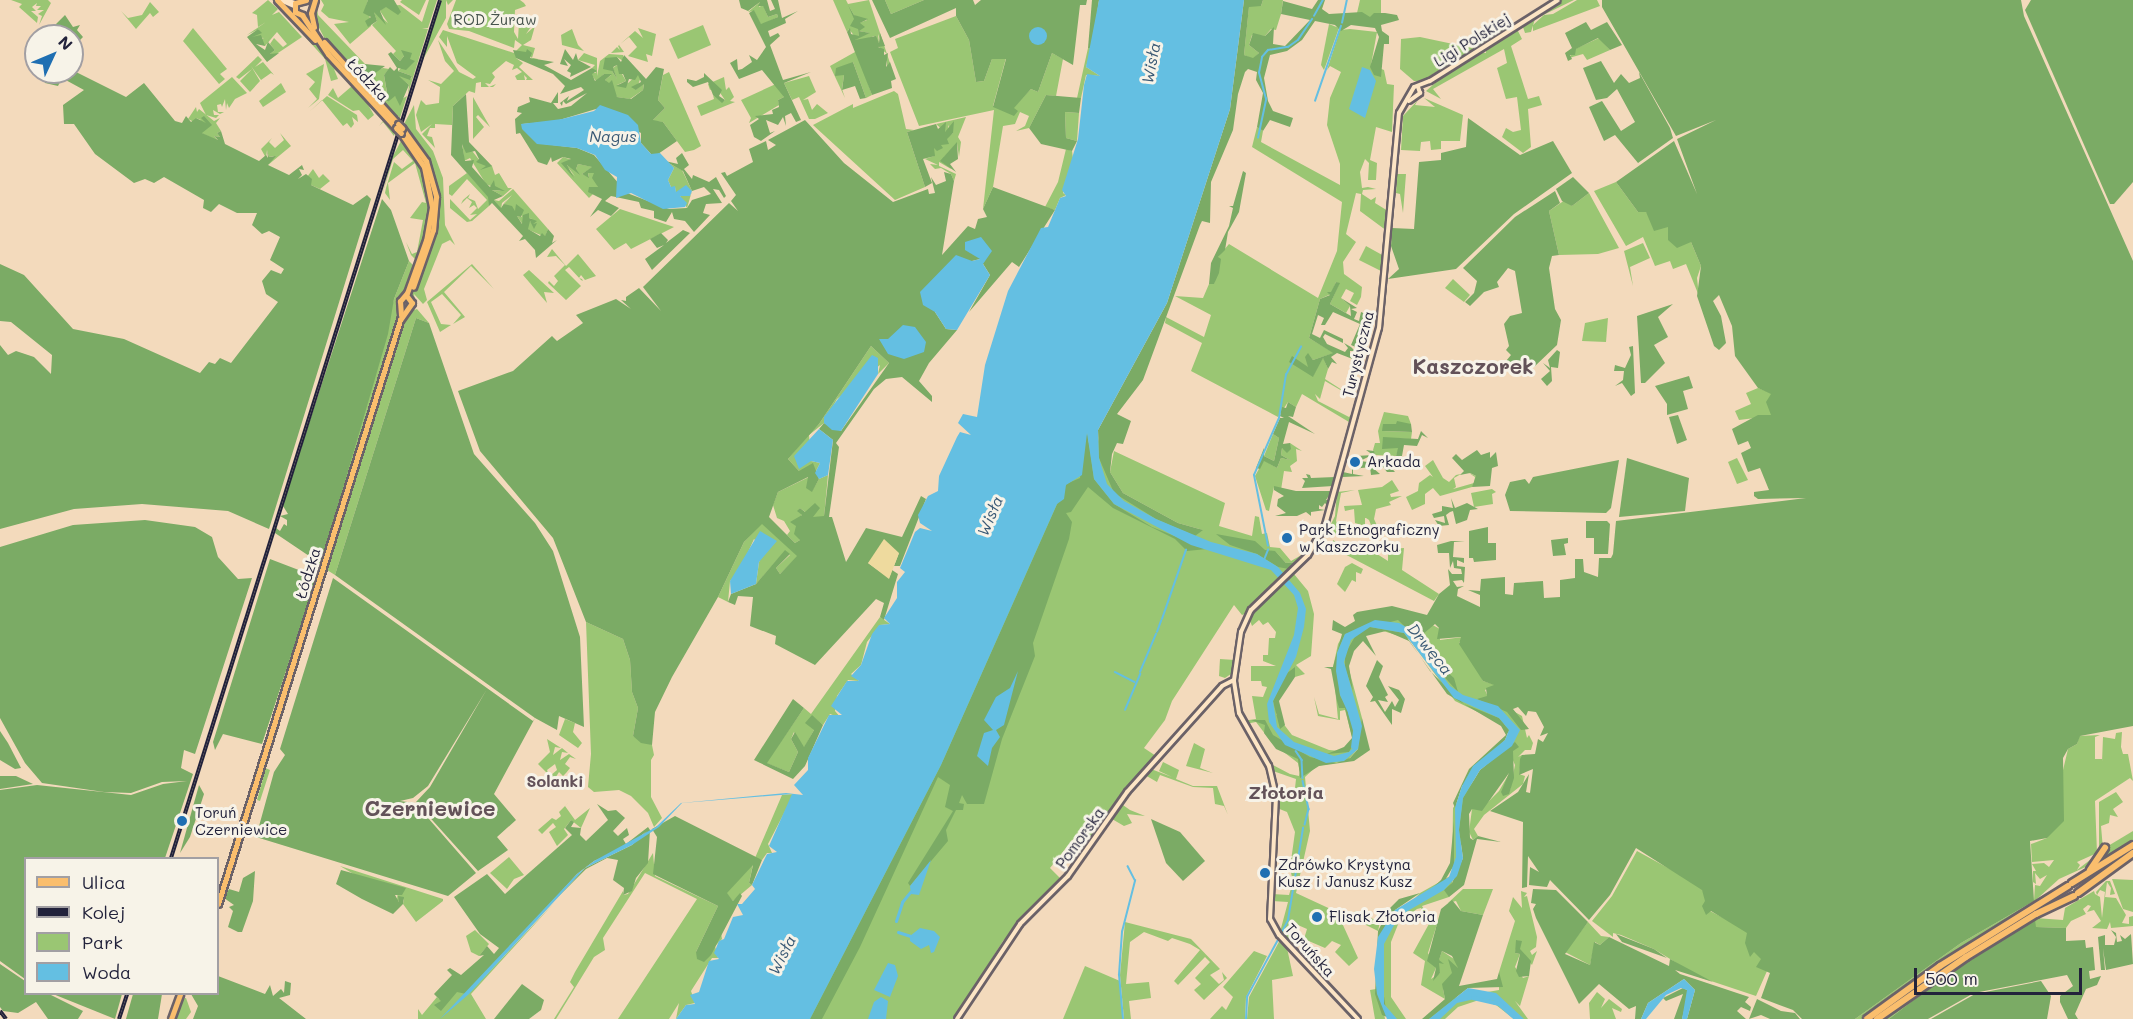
<!DOCTYPE html>
<meta charset="utf-8">
<style>
body{margin:0}
#map{position:relative;width:2133px;height:1019px;overflow:hidden;background:#f3dabc;font-family:Mali,sans-serif}
div>[style]{position:absolute}
.green>*{inset:0;background:#9ac673}
.forest>*{inset:0;background:#7bab65}
.sand>*{inset:0;background:#eeda9e}
.water>*{inset:0;background:#64bfe2}
.round{border-radius:50%}
.stream>*{height:1.5px;margin:-0.75px;padding:0 0.75px;transform-origin:0.75px;border-radius:0.75px;background:#64bfe2}
.canal>*{height:3px;margin:-1.5px;padding:0 1.5px;transform-origin:1.5px;border-radius:1.5px;background:#64bfe2}
.river>*{height:4px;margin:-2px;padding:0 2px;transform-origin:2px;border-radius:2px;background:#64bfe2}
.roads{filter:drop-shadow(2px 0 #6b6268) drop-shadow(-2px 0 #6b6268) drop-shadow(0 2px #6b6268) drop-shadow(0 -2px #6b6268)}
.secondary>*{height:4px;margin:-2px;padding:0 2px;transform-origin:2px;border-radius:2px;background:#fde5c5}
.primary>*{height:5px;margin:-2.5px;padding:0 2.5px;transform-origin:2.5px;border-radius:2.5px;background:#fabe6d}
.highway>*{height:6px;margin:-3px;padding:0 3px;transform-origin:3px;border-radius:3px;background:#fabe6d}
.rail>*{height:4px;margin-top:-2px;transform-origin:0;background:repeating-linear-gradient(90deg,#f7f3e8 0 4.5px,#22223b 0 9px);box-sizing:border-box;border-block:2px solid #22223b}
.bridges{filter:drop-shadow(2px 0 #6b6268) drop-shadow(-2px 0 #6b6268) drop-shadow(0 2px #6b6268) drop-shadow(0 -2px #6b6268)}
.primary-bridge>*{height:5px;margin:-2.5px;padding:0 2.5px;transform-origin:2.5px;border-radius:2.5px;background:#fabe6d}
.dots>*{width:16px;height:16px;translate:-50% -50%;box-sizing:border-box;border:3px solid #f7f3e8;border-radius:50%}
span{translate:-50% -50%;white-space:nowrap;text-align:center;line-height:1.15;-webkit-text-stroke:6px #f7f3e8;paint-order:stroke}
.park-label{font-size:15px;color:#46534c}
.street-label{font-size:15px;color:#22223b}
.poi-label{font-size:15px;color:#22223b}
.left{translate:0 -50%;text-align:left}
.water-label{font-size:16px;color:#395975;font-style:italic}
.neighbourhood-label{font-size:16px;color:#635259;font-weight:700}
.quarter-label{font-size:18px;color:#635259;font-weight:700}
.district-label{font-size:21px;color:#635259;font-weight:700}
.legend{position:absolute;left:24px;top:857px;width:195px;height:138px;box-sizing:border-box;background:#f7f3e8;border:2px solid #a29fa3;margin:0;padding:8px 10px;list-style:none;font-size:18px;color:#22223b}
.legend li{display:flex;align-items:center;gap:12px;height:30px}
.legend b{width:30px;border:2px solid #a29fa3}
.north{position:absolute;left:24px;top:24px;width:60px;height:60px;box-sizing:border-box;background:#f7f3e8;border:2px solid #a29fa3;border-radius:50%;rotate:46deg;font-size:16px;font-weight:700;line-height:24px;text-align:center;color:#22223b}
.north::after{content:'';display:block;margin:auto;width:21px;height:27px;background:#1f6fb2;clip-path:polygon(50% 0,100% 100%,50% 72%,0 100%)}
.scale{position:absolute;left:1914px;top:968px;width:168px;height:27px;box-sizing:border-box;border:3px solid #22223b;border-top:0;padding-left:8px;font-size:18px;line-height:21px;white-space:nowrap;color:#22223b;-webkit-text-stroke:4px #f7f3e8;paint-order:stroke}
</style>
<div id="map">
<div class="green">
<i style="clip-path:polygon(11px 0,48px 0,51px 3px,39px 25px,42px 16px,38px 14px,44px 10px,37px 10px,41px 6px,36px 6px,37px 3px,32px 7px,36px 11px,31px 11px,38px 17px,37px 23px,19px 7px,22px 4px)"></i>
<i style="clip-path:polygon(268px 0,278px 9px,272px 15px,279px 12px,302px 37px,272px 57px,270px 54px,275px 50px,270px 44px,274px 38px,283px 47px,287px 44px,277px 32px,265px 46px,258px 40px,264px 38px,252px 37px,259px 29px,247px 35px,266px 22px,258px 27px,257px 15px,252px 13px)"></i>
<i style="clip-path:polygon(272px 0,287px 11px,393px 127px,390px 130px,396px 129px,394px 136px,383px 122px,379px 126px,383px 121px,367px 103px,374px 115px,368px 120px,359px 110px,353px 111px,328px 95px,333px 88px,338px 98px,352px 86px,334px 69px,338px 79px,331px 81px,325px 59px)"></i>
<i style="clip-path:polygon(316px 0,318px 15px,365px 64px,361px 75px,388px 102px,394px 95px,400px 100px,407px 96px,399px 121px,399px 116px,396px 118px,324px 41px,321px 37px,315px 27px,328px 45px,315px 20px,312px 8px)"></i>
<i style="clip-path:polygon(321px 0,368px 0,364px 13px,369px 13px,371px 26px,350px 44px,334px 24px,349px 22px,329px 18px,321px 11px,324px 5px)"></i>
<i style="clip-path:polygon(426px 0,419px 15px,400px 2px,402px 0)"></i>
<i style="clip-path:polygon(429px 0,437px 0,428px 28px,422px 29px,428px 29px,408px 94px,409px 85px,397px 75px,411px 79px,412px 76px,398px 71px,410px 60px,404px 56px,400px 61px,393px 54px,396px 51px,372px 25px,377px 21px,373px 10px,388px 23px,380px 11px,386px 6px,400px 5px,422px 22px)"></i>
<i style="clip-path:polygon(440px 0,453px 0,448px 5px,446px 0,446px 18px,421px 63px)"></i>
<i style="clip-path:polygon(456px 0,520px 0,524px 3px,526px 6px,515px 10px,514px 32px,518px 39px,519px 22px,532px 18px,535px 21px,526px 34px,535px 26px,531px 40px,523px 45px,535px 48px,532px 58px,538px 59px,536px 62px,526px 52px,516px 58px,523px 63px,519px 67px,533px 80px,526px 80px,527px 78px,524px 75px,525px 80px,517px 80px,515px 76px,522px 72px,517px 68px,512px 70px,514px 65px,506px 61px,492px 73px,495px 77px,490px 84px,485px 83px,489px 87px,496px 84px,493px 87px,481px 87px,481px 82px,476px 83px,475px 93px,469px 91px,453px 106px,452px 125px,435px 124px,435px 128px,430px 128px,427px 136px,432px 137px,435px 148px,422px 134px,432px 124px,421px 132px,416px 115px,421px 100px,426px 105px,439px 103px,440px 87px,428px 80px,441px 84px,454px 71px,445px 61px,438px 40px,459px 72px,473px 79px,476px 77px,457px 63px,447px 36px,447px 47px,439px 37px,443px 30px,514px 53px,522px 45px,515px 40px,514px 48px,469px 31px,449px 29px,447px 24px)"></i>
<i style="clip-path:polygon(833px 0,846px 0,848px 4px,869px 0,891px 66px,890px 63px,887px 67px,887px 54px,878px 46px,882px 44px,878px 34px,879px 43px,874px 36px,859px 42px,855px 39px,869px 33px,859px 31px,859px 23px,867px 20px,867px 19px,863px 21px,854px 15px,848px 5px,858px 23px,859px 36px,855px 37px,849px 29px,847px 32px)"></i>
<i style="clip-path:polygon(885px 0,924px 0,891px 14px)"></i>
<i style="clip-path:polygon(1263px 0,1283px 0,1281px 14px,1276px 30px,1271px 29px,1265px 36px,1252px 35px,1249px 45px,1259px 53px,1253px 59px,1244px 55px,1249px 6px,1261px 6px)"></i>
<i style="clip-path:polygon(1360px 0,1381px 0,1381px 13px,1370px 18px,1357px 13px)"></i>
<i style="clip-path:polygon(1561px 0,1574px 0,1535px 19px,1531px 32px,1525px 33px,1522px 24px)"></i>
<i style="clip-path:polygon(1577px 0,1597px 0,1600px 6px,1533px 31px,1533px 25px,1544px 15px,1553px 14px)"></i>
<i style="clip-path:polygon(150px 2px,159px 12px,153px 17px,150px 13px,136px 29px,121px 11px,128px 18px,142px 15px)"></i>
<i style="clip-path:polygon(760px 2px,759px 7px,763px 5px,768px 17px,777px 14px,778px 17px,761px 25px,754px 11px,748px 12px)"></i>
<i style="clip-path:polygon(956px 16px,969px 40px,976px 82px,984px 81px,992px 59px,1006px 58px,993px 106px,1013px 108px,1031px 89px,1038px 92px,1052px 53px,1063px 59px,1056px 96px,1046px 95px,1029px 128px,1016px 131px,1025px 126px,1029px 116px,1020px 112px,1015px 124px,1003px 126px,993px 187px,983px 209px,994px 110px,919px 126px,890px 52px,898px 48px,895px 39px)"></i>
<i style="clip-path:polygon(1511px 21px,1513px 24px,1422px 81px,1414px 81px,1400px 69px,1401px 39px,1420px 37px,1472px 48px)"></i>
<i style="clip-path:polygon(1329px 24px,1339px 28px,1324px 70px,1321px 65px)"></i>
<i style="clip-path:polygon(703px 25px,711px 45px,678px 59px,669px 39px)"></i>
<i style="clip-path:polygon(193px 28px,227px 69px,220px 74px,225px 79px,219px 84px,183px 41px)"></i>
<i style="clip-path:polygon(638px 28px,656px 34px,652px 56px,646px 54px,648px 62px,628px 56px,637px 47px,629px 37px,619px 45px,624px 52px,611px 53px,617px 47px,620px 50px,618px 46px,635px 31px,643px 38px)"></i>
<i style="clip-path:polygon(572px 29px,578px 45px,584px 51px,562px 45px,561px 35px)"></i>
<i style="clip-path:polygon(1350px 29px,1377px 32px,1371px 65px,1384px 70px,1387px 84px,1394px 85px,1392px 132px,1376px 127px,1370px 160px,1377px 163px,1376px 180px,1368px 180px,1369px 163px,1365px 159px,1360px 172px,1362px 188px,1368px 187px,1376px 189px,1363px 190px,1362px 194px,1371px 200px,1376px 197px,1375px 203px,1388px 211px,1387px 231px,1360px 211px,1361px 194px,1356px 193px,1346px 234px,1356px 242px,1343px 262px,1344px 274px,1362px 287px,1361px 297px,1357px 305px,1350px 301px,1354px 293px,1346px 289px,1341px 298px,1350px 306px,1346px 313px,1330px 304px,1339px 284px,1336px 282px,1331px 294px,1320px 299px,1309px 338px,1334px 353px,1313px 360px,1308px 354px,1313px 376px,1323px 357px,1328px 369px,1325px 379px,1356px 399px,1325px 381px,1320px 399px,1315px 394px,1318px 401px,1349px 417px,1354px 411px,1349px 422px,1302px 394px,1296px 407px,1288px 402px,1278px 417px,1191px 371px,1202px 343px,1165px 323px,1166px 317px,1204px 337px,1211px 315px,1175px 296px,1203px 298px,1209px 284px,1214px 284px,1217px 258px,1229px 244px,1318px 298px,1337px 251px,1342px 202px,1252px 147px,1257px 127px,1263px 131px,1261px 142px,1340px 185px,1340px 164px,1327px 125px,1330px 98px,1341px 72px,1330px 66px,1327px 70px,1340px 30px)"></i>
<i style="clip-path:polygon(1517px 29px,1522px 39px,1511px 46px,1528px 99px,1539px 96px,1542px 105px,1528px 109px,1531px 147px,1523px 153px,1502px 137px,1506px 128px,1513px 132px,1521px 130px,1517px 97px,1506px 99px,1497px 68px,1507px 63px,1504px 49px,1433px 89px,1441px 99px,1426px 91px,1449px 71px,1480px 52px,1486px 53px,1486px 47px)"></i>
<i style="clip-path:polygon(1599px 38px,1610px 50px,1587px 60px,1583px 54px,1569px 58px,1575px 49px)"></i>
<i style="clip-path:polygon(854px 44px,872px 95px,866px 98px,853px 62px,844px 75px,842px 89px,845px 98px,830px 66px,855px 52px)"></i>
<i style="clip-path:polygon(1088px 48px,1092px 48px,1086px 67px,1100px 76px,1086px 75px,1081px 98px,1077px 98px)"></i>
<i style="clip-path:polygon(584px 53px,597px 58px,597px 76px,600px 61px,609px 54px,623px 55px,623px 61px,617px 57px,612px 71px,617px 79px,613px 68px,617px 65px,626px 81px,617px 85px,628px 83px,638px 74px,641px 77px,636px 90px,644px 83px,643px 90px,630px 99px,617px 97px,605px 80px,611px 75px,604px 74px,596px 81px,590px 73px,596px 73px,592px 68px,595px 65px,578px 60px)"></i>
<i style="clip-path:polygon(258px 56px,262px 60px,255px 67px,263px 62px,274px 75px,271px 73px,261px 80px,251px 66px,260px 81px,250px 92px,240px 81px,252px 69px,239px 79px,236px 77px)"></i>
<i style="clip-path:polygon(324px 64px,319px 99px,308px 108px,317px 99px,309px 89px,315px 82px,306px 74px)"></i>
<i style="clip-path:polygon(383px 68px,389px 69px,384px 75px,388px 99px,365px 75px)"></i>
<i style="clip-path:polygon(669px 72px,701px 146px,694px 150px,685px 152px,663px 122px,652px 121px,665px 108px,658px 100px,663px 75px)"></i>
<i style="clip-path:polygon(809px 76px,816px 92px,803px 100px,808px 99px,812px 110px,817px 104px,828px 113px,815px 119px,809px 119px,799px 97px,792px 100px,784px 83px)"></i>
<i style="clip-path:polygon(232px 77px,247px 93px,235px 99px,229px 108px,227px 103px,226px 110px,225px 99px,222px 107px,221px 104px,217px 105px,218px 112px,224px 112px,220px 114px,213px 110px,214px 115px,219px 115px,216px 118px,206px 115px,200px 103px)"></i>
<i style="clip-path:polygon(724px 77px,726px 90px,729px 87px,734px 97px,730px 101px,735px 102px,701px 116px,697px 106px,714px 99px,713px 95px,722px 102px,725px 100px,716px 87px,710px 90px,708px 84px)"></i>
<i style="clip-path:polygon(281px 83px,286px 92px,263px 107px,259px 101px)"></i>
<i style="clip-path:polygon(778px 83px,784px 97px,778px 100px,779px 105px,749px 123px,751px 118px,741px 100px)"></i>
<i style="clip-path:polygon(894px 91px,898px 94px,906px 129px,914px 130px,907px 132px,925px 187px,895px 200px,813px 125px,853px 104px,853px 108px)"></i>
<i style="clip-path:polygon(327px 96px,357px 115px,358px 122px,352px 117px,354px 124px,351px 128px,347px 123px,343px 126px,322px 100px,309px 112px)"></i>
<i style="clip-path:polygon(473px 97px,490px 127px,478px 115px,476px 117px,484px 127px,473px 139px)"></i>
<i style="clip-path:polygon(1424px 98px,1463px 115px,1460px 141px,1441px 141px,1441px 149px,1431px 150px,1430px 141px,1421px 142px,1420px 151px,1401px 150px,1403px 116px,1418px 100px,1415px 105px,1435px 107px)"></i>
<i style="clip-path:polygon(414px 105px,416px 129px,433px 151px,443px 178px,445px 225px,455px 245px,450px 240px,442px 244px,424px 289px,427px 300px,423px 304px,414px 294px,415px 302px,411px 294px,430px 252px,439px 205px,429px 159px,404px 124px)"></i>
<i style="clip-path:polygon(196px 107px,197px 112px,199px 109px,214px 121px,220px 118px,216px 123px,221px 131px,217px 133px,220px 137px,214px 136px,218px 141px,189px 127px,193px 127px,201px 120px,196px 118px,196px 123px,188px 119px)"></i>
<i style="clip-path:polygon(1065px 112px,1079px 113px,1077px 141px,1066px 138px)"></i>
<i style="clip-path:polygon(966px 117px,958px 137px,961px 142px,959px 157px,957px 143px,944px 157px,951px 169px,939px 162px,939px 166px,956px 174px,954px 181px,951px 174px,941px 168px,935px 169px,930px 164px,938px 165px,925px 159px,934px 156px,933px 149px,953px 133px,948px 125px,949px 131px,945px 132px,936px 124px)"></i>
<i style="clip-path:polygon(280px 133px,291px 146px,268px 165px,274px 156px,269px 157px,267px 150px,266px 158px,261px 149px,272px 138px,269px 142px,275px 148px,284px 140px)"></i>
<i style="clip-path:polygon(403px 137px,421px 163px,431px 207px,429px 225px,416px 260px,411px 255px,406px 242px,412px 254px,417px 252px,423px 220px,410px 218px,422px 202px,426px 203px,415px 163px,388px 183px,390px 200px,385px 193px,386px 188px,394px 162px,402px 169px,413px 161px,403px 150px,393px 159px,382px 195px,392px 158px)"></i>
<i style="clip-path:polygon(462px 138px,480px 161px,492px 166px,495px 175px,499px 173px,508px 188px,512px 188px,503px 196px,492px 190px,502px 191px,486px 184px,470px 158px,464px 161px)"></i>
<i style="clip-path:polygon(1066px 149px,1072px 151px,1073px 159px,1063px 193px,1066px 195px,1060px 198px,1055px 210px,1045px 207px,1058px 182px)"></i>
<i style="clip-path:polygon(563px 157px,572px 160px,562px 163px,575px 176px,566px 165px,576px 169px,578px 164px,593px 167px,582px 174px,589px 177px,588px 173px,595px 173px,598px 187px,589px 188px,593px 194px,589px 198px,557px 163px)"></i>
<i style="clip-path:polygon(668px 163px,682px 170px,692px 191px,687px 208px,680px 196px,690px 196px,692px 191px,676px 193px,675px 187px,671px 187px,668px 180px,674px 168px)"></i>
<i style="clip-path:polygon(313px 169px,319px 178px,323px 174px,330px 181px,320px 189px,311px 185px,311px 179px,307px 177px)"></i>
<i style="clip-path:polygon(467px 173px,489px 197px,489px 206px,472px 221px,467px 222px,450px 208px,450px 199px,470px 220px,477px 214px,470px 215px,477px 208px,474px 205px,469px 208px,472px 202px,467px 198px,461px 204px,463px 200px,470px 194px,468px 198px,475px 201px,478px 209px,487px 200px,467px 179px,452px 196px,449px 194px,449px 186px)"></i>
<i style="clip-path:polygon(1397px 174px,1406px 174px,1403px 213px,1400px 194px,1396px 193px)"></i>
<i style="clip-path:polygon(1616px 182px,1638px 212px,1646px 212px,1691px 242px,1701px 266px,1697px 278px,1699px 296px,1686px 264px,1673px 269px,1670px 261px,1655px 266px,1643px 237px,1626px 246px,1594px 191px)"></i>
<i style="clip-path:polygon(513px 189px,548px 229px,545px 237px,527px 229px,528px 219px,533px 224px,532px 219px,526px 217px,523px 225px,517px 216px,522px 217px,520px 207px,516px 212px,504px 204px,512px 195px,502px 203px,501px 209px,494px 200px,499px 201px)"></i>
<i style="clip-path:polygon(1589px 193px,1619px 248px,1598px 254px,1559px 255px,1549px 211px,1565px 200px,1572px 206px)"></i>
<i style="clip-path:polygon(620px 209px,674px 227px,631px 249px,626px 243px,614px 250px,596px 229px)"></i>
<i style="clip-path:polygon(1643px 243px,1650px 258px,1630px 267px,1633px 286px,1624px 251px)"></i>
<i style="clip-path:polygon(1366px 246px,1384px 256px,1383px 272px,1359px 260px)"></i>
<i style="clip-path:polygon(552px 249px,566px 266px,578px 254px,596px 276px,585px 280px,581px 275px,579px 278px,582px 279px,583px 281px,581px 280px,569px 267px,565px 270px,581px 286px,566px 300px,548px 283px,549px 281px,554px 286px,558px 281px,554px 276px,565px 265px,556px 256px,547px 257px)"></i>
<i style="clip-path:polygon(409px 261px,413px 265px,406px 284px,414px 268px,399px 309px,400px 295px,397px 299px,397px 312px,401px 312px,321px 566px,317px 561px,321px 564px,394px 299px)"></i>
<i style="clip-path:polygon(472px 264px,494px 289px,471px 266px,444px 292px,465px 317px,453px 324px,461px 315px,442px 294px,431px 302px,441px 324px,451px 325px,440px 332px,427px 302px)"></i>
<i style="clip-path:polygon(529px 270px,554px 293px,544px 292px,547px 303px,523px 275px)"></i>
<i style="clip-path:polygon(1453px 279px,1470px 295px,1464px 302px,1445px 288px)"></i>
<i style="clip-path:polygon(417px 309px,429px 323px,416px 318px,335px 575px,327px 570px,338px 537px,327px 566px,348px 497px,331px 549px,404px 314px)"></i>
<i style="clip-path:polygon(1608px 318px,1606px 342px,1582px 341px,1585px 323px)"></i>
<i style="clip-path:polygon(871px 346px,889px 363px,878px 374px,880px 365px,837px 399px,824px 423px,809px 435px,811px 461px,820px 463px,815px 473px,799px 471px,788px 459px,808px 435px,819px 424px)"></i>
<i style="clip-path:polygon(1758px 388px,1771px 393px,1771px 416px,1739px 420px,1735px 411px,1751px 404px,1746px 393px)"></i>
<i style="clip-path:polygon(1384px 412px,1408px 416px,1411px 424px,1397px 425px,1382px 431px,1412px 432px,1411px 439px,1383px 438px,1389px 448px,1399px 448px,1396px 456px,1375px 455px,1373px 450px,1375px 443px,1380px 443px,1378px 431px)"></i>
<i style="clip-path:polygon(1097px 434px,1107px 473px,1123px 495px,1182px 527px,1203px 530px,1178px 523px,1123px 493px,1110px 472px,1114px 451px,1225px 503px,1219px 526px,1252px 536px,1255px 516px,1259px 517px,1262px 534px,1267px 533px,1270px 547px,1280px 548px,1291px 561px,1305px 553px,1297px 562px,1286px 563px,1275px 551px,1308px 591px,1314px 614px,1311px 656px,1296px 665px,1305px 674px,1295px 677px,1295px 670px,1278px 698px,1276px 714px,1292px 735px,1329px 750px,1340px 751px,1353px 740px,1345px 710px,1340px 711px,1340px 720px,1318px 716px,1314px 697px,1319px 714px,1338px 719px,1333px 667px,1338px 644px,1345px 631px,1389px 616px,1409px 622px,1422px 638px,1427px 622px,1440px 629px,1440px 640px,1463px 637px,1459px 643px,1470px 649px,1483px 681px,1496px 685px,1485px 690px,1488px 697px,1522px 716px,1527px 738px,1529px 735px,1533px 743px,1531px 750px,1525px 750px,1518px 757px,1522px 755px,1519px 774px,1525px 776px,1523px 784px,1484px 815px,1474px 829px,1478px 836px,1473px 840px,1469px 832px,1472px 809px,1485px 805px,1499px 791px,1510px 772px,1510px 790px,1515px 765px,1512px 758px,1472px 789px,1449px 897px,1422px 906px,1433px 924px,1438px 921px,1428px 953px,1436px 968px,1431px 979px,1440px 973px,1437px 965px,1442px 951px,1457px 961px,1458px 968px,1443px 989px,1445px 999px,1421px 985px,1425px 961px,1413px 953px,1430px 922px,1421px 908px,1417px 909px,1399px 922px,1391px 942px,1391px 997px,1406px 1019px,1391px 1019px,1384px 1013px,1385px 1019px,1375px 1019px,1370px 990px,1376px 989px,1379px 936px,1420px 893px,1452px 875px,1453px 808px,1509px 735px,1505px 725px,1455px 701px,1409px 639px,1380px 630px,1363px 634px,1347px 662px,1362px 718px,1363px 743px,1347px 761px,1317px 766px,1305px 777px,1310px 831px,1296px 893px,1337px 912px,1358px 958px,1349px 966px,1335px 952px,1341px 945px,1332px 941px,1325px 948px,1304px 939px,1307px 929px,1291px 922px,1289px 936px,1298px 953px,1280px 932px,1288px 902px,1272px 901px,1272px 894px,1289px 895px,1293px 882px,1290px 868px,1295px 832px,1287px 812px,1277px 808px,1277px 800px,1294px 797px,1296px 779px,1273px 771px,1271px 764px,1290px 774px,1299px 776px,1300px 772px,1298px 763px,1272px 743px,1256px 722px,1245px 724px,1242px 721px,1256px 719px,1252px 696px,1263px 697px,1267px 687px,1262px 686px,1261px 681px,1251px 681px,1251px 666px,1276px 666px,1263px 661px,1263px 655px,1268px 655px,1269px 638px,1275px 638px,1276px 632px,1268px 622px,1263px 625px,1259px 620px,1252px 626px,1247px 613px,1242px 615px,1234px 605px,1172px 701px,1165px 720px,1144px 748px,1156px 756px,1131px 784px,1092px 842px,1079px 832px,1050px 868px,1062px 880px,1003px 941px,954px 1019px,750px 1019px)"></i>
<i style="clip-path:polygon(1273px 434px,1279px 438px,1274px 461px,1264px 456px)"></i>
<i style="clip-path:polygon(1290px 443px,1302px 451px,1296px 449px,1297px 461px,1290px 466px,1292px 472px,1284px 471px,1281px 490px,1274px 487px,1269px 511px,1266px 510px,1255px 476px,1264px 460px,1277px 468px,1281px 458px,1290px 460px,1281px 455px,1282px 448px,1287px 450px)"></i>
<i style="clip-path:polygon(1737px 458px,1748px 480px,1737px 484px,1728px 462px)"></i>
<i style="clip-path:polygon(1433px 460px,1443px 478px,1449px 482px,1456px 475px,1461px 474px,1454px 478px,1456px 487px,1453px 489px,1474px 483px,1475px 477px,1469px 473px,1476px 476px,1476px 482px,1472px 487px,1440px 496px,1433px 488px,1425px 494px,1425px 504px,1412px 510px,1406px 497px,1418px 491px,1419px 483px,1430px 475px,1433px 477px,1425px 466px)"></i>
<i style="clip-path:polygon(828px 475px,824px 517px,813px 518px,800px 508px,798px 511px,802px 514px,796px 526px,800px 540px,795px 543px,787px 535px,790px 531px,784px 521px,777px 518px,773px 505px,778px 492px,809px 477px,812px 491px,819px 479px)"></i>
<i style="clip-path:polygon(1392px 480px,1399px 491px,1390px 494px,1391px 497px,1402px 496px,1389px 502px,1391px 505px,1376px 509px,1374px 519px,1381px 534px,1378px 535px,1371px 532px,1375px 525px,1371px 525px,1369px 520px,1366px 518px,1365px 518px,1365px 526px,1355px 523px,1354px 509px,1345px 511px,1344px 506px,1362px 505px,1358px 490px,1382px 487px)"></i>
<i style="clip-path:polygon(1492px 489px,1496px 492px,1492px 494px,1493px 504px,1474px 507px,1471px 493px)"></i>
<i style="clip-path:polygon(1355px 490px,1341px 493px,1336px 521px,1338px 526px,1366px 537px,1331px 534px,1327px 532px,1335px 516px,1337px 492px)"></i>
<i style="clip-path:polygon(762px 523px,798px 556px,780px 574px,776px 568px,790px 555px,785px 551px,756px 584px,759px 562px,765px 550px,754px 539px,739px 572px,730px 581px,728px 602px,718px 597px,744px 542px)"></i>
<i style="clip-path:polygon(1333px 540px,1342px 546px,1375px 543px,1377px 554px,1388px 561px,1388px 549px,1404px 548px,1402px 570px,1439px 594px,1434px 601px,1337px 550px,1332px 551px)"></i>
<i style="clip-path:polygon(1352px 563px,1363px 569px,1361px 574px,1356px 572px,1356px 582px,1352px 580px,1345px 592px,1337px 584px,1345px 567px)"></i>
<i style="clip-path:polygon(880px 617px,890px 624px,880px 625px,867px 642px,861px 665px,851px 674px,859px 681px,848px 680px,837px 696px,835px 711px,841px 718px,830px 714px,823px 725px,812px 716px,814px 730px,804px 748px,794px 732px,791px 739px,798px 752px,789px 772px,766px 763px,804px 708px,811px 714px)"></i>
<i style="clip-path:polygon(586px 622px,623px 639px,630px 660px,632px 692px,638px 708px,633px 736px,652px 745px,654px 755px,651px 760px,651px 797px,662px 818px,654px 827px,648px 813px,631px 796px,619px 790px,594px 792px,588px 787px,591px 754px)"></i>
<i style="clip-path:polygon(1220px 659px,1235px 660px,1234px 672px,1225px 678px,1219px 676px)"></i>
<i style="clip-path:polygon(565px 719px,575px 723px,573px 732px,582px 743px,578px 748px,559px 735px)"></i>
<i style="clip-path:polygon(2122px 732px,2121px 747px,2123px 754px,2128px 754px,2133px 781px,2130px 778px,2095px 801px,2097px 853px,2077px 862px,2080px 865px,2077px 870px,2099px 853px,2099px 802px,2116px 792px,2123px 802px,2113px 809px,2118px 817px,2110px 815px,2109px 823px,2101px 826px,2103px 849px,2090px 865px,2059px 879px,2028px 907px,1863px 1019px,1855px 1019px,1961px 943px,2034px 901px,2035px 885px,2040px 886px,2047px 875px,2040px 879px,2035px 873px,2036px 884px,2033px 882px,2033px 871px,2036px 871px,2032px 864px,2044px 863px,2049px 867px,2054px 860px,2032px 862px,2031px 844px,2047px 838px,2068px 749px,2077px 744px,2079px 736px,2100px 735px,2095px 737px,2095px 759px,2102px 759px,2102px 762px,2103px 737px,2115px 739px,2116px 733px)"></i>
<i style="clip-path:polygon(547px 739px,561px 748px,555px 747px,553px 755px,562px 748px,568px 753px,562px 752px,560px 760px,569px 754px,576px 759px,570px 757px,565px 764px,570px 768px,566px 773px,563px 776px,559px 772px,554px 780px,550px 776px,557px 770px,555px 764px,547px 770px,549px 775px,538px 764px,550px 752px)"></i>
<i style="clip-path:polygon(1194px 743px,1205px 749px,1200px 768px,1213px 773px,1186px 766px)"></i>
<i style="clip-path:polygon(1163px 762px,1179px 770px,1176px 779px,1193px 786px,1217px 786px,1228px 815px,1224px 806px,1215px 804px,1213px 788px,1193px 787px,1160px 775px,1157px 782px,1145px 775px,1151px 769px,1172px 777px,1159px 771px)"></i>
<i style="clip-path:polygon(263px 767px,270px 770px,260px 801px,257px 800px,263px 778px,253px 798px)"></i>
<i style="clip-path:polygon(794px 794px,768px 844px,772px 853px,767px 853px,762px 860px,755px 858px,782px 795px)"></i>
<i style="clip-path:polygon(569px 802px,565px 806px,575px 820px,590px 808px,581px 828px,571px 820px,564px 829px,568px 835px,557px 846px,549px 832px,556px 827px,553px 823px,542px 834px,538px 830px,552px 818px,556px 820px,561px 816px,559px 812px)"></i>
<i style="clip-path:polygon(1120px 803px,1130px 810px,1145px 816px,1127px 814px,1132px 823px,1124px 826px,1112px 819px)"></i>
<i style="clip-path:polygon(2133px 831px,2133px 842px,2098px 863px,2108px 846px)"></i>
<i style="clip-path:polygon(1637px 851px,1701px 886px,1710px 911px,1778px 946px,1756px 996px,1699px 977px,1654px 949px,1621px 935px,1613px 933px,1613px 937px,1592px 921px,1612px 896px)"></i>
<i style="clip-path:polygon(653px 853px,655px 876px,718px 906px,696px 952px,713px 946px,721px 933px,722px 939px,715px 946px,718px 958px,712px 958px,691px 991px,695px 1003px,686px 1005px,676px 1019px,679px 1003px,669px 1019px,618px 1019px,697px 899px,645px 873px,603px 938px,605px 950px,594px 957px,556px 1019px,554px 1019px,574px 987px,570px 982px,575px 972px,623px 891px,623px 895px,628px 894px)"></i>
<i style="clip-path:polygon(509px 857px,524px 875px,514px 879px,507px 889px,490px 873px)"></i>
<i style="clip-path:polygon(753px 864px,749px 883px,752px 885px,733px 901px,726px 893px)"></i>
<i style="clip-path:polygon(340px 866px,443px 899px,443px 901px,416px 922px,403px 904px,404px 899px,400px 902px,397px 900px,398px 888px,357px 876px)"></i>
<i style="clip-path:polygon(2112px 879px,2133px 880px,2133px 912px,2123px 909px)"></i>
<i style="clip-path:polygon(2106px 881px,2110px 881px,2115px 894px,2110px 895px,2111px 888px,2107px 882px,2105px 897px,2116px 898px,2126px 915px,2122px 923px,2129px 924px,2129px 917px,2133px 916px,2133px 926px,2111px 928px,2110px 922px,2107px 929px,2092px 928px,2101px 921px,2094px 910px,2087px 912px,2091px 906px,2088px 905px,2083px 909px,2086px 914px,2071px 921px,2066px 928px,2035px 927px,2034px 921px,1942px 978px,1889px 1019px,1881px 1019px,1947px 972px,2035px 918px,2063px 920px,2065px 908px,2094px 891px,2095px 894px,2100px 897px,2102px 918px,2105px 892px,2100px 890px,2097px 895px,2096px 892px)"></i>
<i style="clip-path:polygon(1463px 889px,1493px 889px,1483px 915px,1461px 911px,1456px 901px,1448px 903px)"></i>
<i style="clip-path:polygon(1521px 891px,1527px 893px,1524px 897px,1527px 896px,1537px 937px,1536px 947px,1530px 951px,1532px 955px,1537px 951px,1532px 965px,1519px 949px,1518px 940px,1515px 953px,1520px 954px,1515px 967px,1523px 978px,1529px 976px,1520px 1006px,1515px 1001px,1528px 1019px,1514px 1019px,1496px 1005px,1479px 1000px,1458px 1007px,1445px 1019px,1424px 1019px,1447px 999px,1499px 990px,1499px 972px,1515px 921px,1509px 911px,1513px 897px,1522px 908px)"></i>
<i style="clip-path:polygon(555px 902px,471px 994px,486px 1019px,418px 1019px,418px 1009px,422px 1015px,437px 997px,439px 999px,457px 983px,470px 992px)"></i>
<i style="clip-path:polygon(1355px 911px,1380px 922px,1378px 931px,1352px 918px)"></i>
<i style="clip-path:polygon(1125px 922px,1191px 939px,1220px 969px,1210px 975px,1219px 984px,1224px 980px,1222px 972px,1227px 978px,1204px 1000px,1194px 990px,1201px 984px,1195px 978px,1210px 962px,1205px 957px,1178px 985px,1174px 981px,1200px 950px,1190px 944px,1172px 938px,1168px 941px,1144px 932px,1130px 942px,1126px 984px,1149px 982px,1151px 998px,1129px 1001px,1131px 1019px,1124px 1019px,1120px 975px)"></i>
<i style="clip-path:polygon(1588px 922px,1601px 936px,1609px 937px,1600px 945px,1595px 942px,1590px 965px,1565px 952px)"></i>
<i style="clip-path:polygon(475px 930px,489px 944px,479px 956px,471px 952px,466px 936px)"></i>
<i style="clip-path:polygon(1280px 940px,1287px 948px,1293px 976px,1272px 980px,1274px 1019px,1247px 1019px,1249px 997px)"></i>
<i style="clip-path:polygon(1254px 951px,1267px 956px,1246px 997px,1245px 1019px,1210px 1019px,1222px 1006px,1226px 1010px,1233px 997px,1223px 987px)"></i>
<i style="clip-path:polygon(1085px 966px,1120px 981px,1123px 1019px,1063px 1019px)"></i>
<i style="clip-path:polygon(1597px 992px,1605px 999px,1601px 1008px,1609px 999px,1622px 1009px,1621px 1012px,1612px 1008px,1616px 1019px,1590px 1019px,1589px 1003px)"></i>
<i style="clip-path:polygon(186px 998px,191px 1012px,186px 1019px,174px 1019px,180px 999px)"></i>
</div>
<div class="forest">
<i style="clip-path:polygon(368px 0,394px 0,401px 12px,398px 15px,386px 7px,380px 11px,386px 25px,374px 12px,377px 21px,368px 27px,365px 21px,371px 17px,363px 13px)"></i>
<i style="clip-path:polygon(739px 0,767px 0,770px 11px,775px 9px,771px 0,778px 0,782px 18px,798px 11px,785px 19px,786px 23px,768px 31px,770px 37px,778px 33px,780px 36px,770px 45px,783px 80px,811px 72px,784px 83px,801px 120px,796px 122px,791px 113px,785px 116px,786px 126px,783px 117px,778px 125px,766px 120px,770px 133px,775px 131px,761px 141px,754px 137px,750px 125px,759px 119px,755px 116px,773px 114px,772px 110px,779px 107px,778px 100px,784px 97px,762px 70px,739px 79px,730px 63px,737px 59px,738px 70px,742px 69px,752px 62px,749px 55px,757px 60px,766px 47px,749px 13px,754px 10px,761px 24px,778px 17px,777px 14px,768px 17px,763px 6px,758px 6px,760px 2px,748px 11px,741px 8px)"></i>
<i style="clip-path:polygon(872px 0,885px 0,891px 14px,924px 0,973px 0,975px 5px,981px 0,1087px 0,1086px 5px,1080px 5px,1073px 65px,1052px 53px,1038px 92px,1031px 89px,1014px 108px,1018px 111px,1014px 116px,993px 107px,1006px 59px,992px 59px,984px 81px,976px 82px,969px 40px,956px 16px,956px 8px,890px 38px)"></i>
<i style="clip-path:polygon(1092px 0,1099px 0,1092px 48px,1088px 48px)"></i>
<i style="clip-path:polygon(1244px 0,1263px 0,1261px 6px,1249px 7px,1244px 55px,1253px 58px,1259px 53px,1249px 45px,1253px 33px,1265px 36px,1274px 27px,1273px 44px,1285px 46px,1310px 20px,1281px 14px,1283px 1px,1312px 9px,1318px 0,1325px 0,1322px 9px,1329px 14px,1362px 12px,1370px 17px,1374px 13px,1385px 13px,1397px 15px,1399px 20px,1381px 25px,1382px 31px,1389px 36px,1389px 44px,1384px 44px,1381px 77px,1374px 75px,1370px 67px,1379px 37px,1375px 28px,1351px 25px,1341px 31px,1335px 25px,1315px 21px,1302px 40px,1287px 51px,1270px 55px,1264px 78px,1268px 101px,1273px 111px,1293px 118px,1290px 127px,1270px 120px,1263px 131px,1257px 127px,1263px 93px,1256px 80px,1257px 72px,1248px 69px,1245px 72px,1238px 94px,1233px 130px,1211px 182px,1210px 223px,1202px 221px,1200px 225px,1143px 380px,1117px 414px,1131px 421px,1123px 444px,1117px 443px,1112px 454px,1110px 472px,1123px 493px,1178px 523px,1203px 530px,1195px 536px,1156px 519px,1114px 493px,1099px 458px,1098px 430px,1167px 303px,1230px 109px)"></i>
<i style="clip-path:polygon(1602px 0,2021px 0,2024px 16px,2133px 261px,2133px 726px,2080px 736px,2077px 744px,2068px 749px,2063px 758px,2064px 821px,2047px 838px,2030px 841px,2034px 901px,1961px 943px,1855px 1019px,1802px 1019px,1793px 1010px,1761px 998px,1770px 973px,1756px 967px,1761px 959px,1754px 952px,1750px 957px,1745px 943px,1747px 933px,1711px 911px,1706px 915px,1702px 906px,1705px 901px,1702px 890px,1636px 848px,1610px 895px,1589px 920px,1550px 880px,1547px 887px,1529px 885px,1530px 867px,1539px 872px,1528px 856px,1527px 887px,1522px 888px,1523px 822px,1490px 811px,1518px 792px,1529px 774px,1526px 792px,1530px 793px,1533px 769px,1519px 775px,1520px 759px,1522px 755px,1535px 754px,1538px 739px,1543px 742px,1548px 733px,1540px 736px,1544px 727px,1536px 712px,1528px 711px,1526px 716px,1518px 707px,1513px 709px,1529px 729px,1521px 730px,1507px 712px,1477px 699px,1487px 696px,1486px 688px,1494px 685px,1483px 681px,1459px 644px,1461px 637px,1437px 639px,1439px 628px,1435px 624px,1423px 634px,1427px 644px,1424px 645px,1398px 620px,1345px 634px,1337px 653px,1340px 695px,1353px 720px,1356px 739px,1349px 752px,1327px 754px,1344px 747px,1352px 738px,1345px 708px,1339px 708px,1337px 701px,1331px 669px,1324px 667px,1333px 667px,1342px 634px,1332px 630px,1333px 620px,1345px 627px,1355px 621px,1353px 615px,1357px 612px,1392px 606px,1427px 615px,1439px 594px,1450px 585px,1448px 569px,1452px 574px,1462px 574px,1461px 569px,1454px 568px,1453px 561px,1450px 568px,1449px 553px,1438px 553px,1437px 545px,1451px 541px,1465px 541px,1454px 542px,1453px 557px,1464px 558px,1464px 563px,1457px 560px,1457px 566px,1465px 567px,1464px 583px,1462px 580px,1453px 581px,1457px 587px,1464px 586px,1458px 589px,1457px 596px,1480px 607px,1480px 595px,1468px 590px,1480px 591px,1481px 579px,1505px 577px,1505px 594px,1513px 595px,1514px 583px,1543px 581px,1544px 598px,1560px 597px,1560px 580px,1575px 578px,1575px 559px,1583px 559px,1584px 572px,1598px 577px,1599px 558px,1611px 558px,1613px 554px,1616px 521px,1806px 498px,1758px 499px,1754px 496px,1754px 492px,1769px 490px,1760px 468px,1748px 472px,1741px 453px,1751px 448px,1748px 441px,1738px 445px,1732px 429px,1758px 415px,1771px 415px,1766px 402px,1771px 394px,1758px 388px,1735px 356px,1732px 326px,1719px 295px,1713px 301px,1721px 316px,1726px 343px,1719px 350px,1714px 346px,1697px 296px,1701px 266px,1691px 242px,1677px 248px,1668px 240px,1668px 227px,1654px 231px,1646px 212px,1638px 212px,1616px 182px,1674px 141px,1697px 194px,1677px 139px,1716px 120px,1676px 136px,1602px 7px)"></i>
<i style="clip-path:polygon(2031px 0,2133px 0,2133px 182px,2114px 204px,2110px 204px,2025px 10px)"></i>
<i style="clip-path:polygon(848px 5px,854px 15px,868px 19px,860px 23px,865px 27px,859px 31px,870px 33px,855px 40px,876px 36px,879px 43px,880px 33px,885px 46px,878px 47px,884px 49px,884px 55px,888px 53px,886px 67px,890px 62px,896px 79px,891px 81px,892px 88px,872px 95px,847px 32px,850px 28px,851px 34px,859px 36px,858px 29px,850px 26px,854px 19px)"></i>
<i style="clip-path:polygon(65px 15px,73px 27px,80px 25px,77px 30px,83px 37px,78px 42px,72px 43px,71px 36px,35px 36px,38px 29px,45px 30px,43px 26px,53px 35px,56px 28px,52px 28px)"></i>
<i style="clip-path:polygon(1607px 22px,1622px 45px,1610px 50px,1598px 38px,1576px 49px,1575px 55px,1570px 55px,1572px 59px,1568px 61px,1565px 53px,1572px 48px,1565px 33px,1586px 22px,1591px 30px)"></i>
<i style="clip-path:polygon(258px 29px,262px 33px,252px 37px,261px 35px,265px 46px,256px 44px,265px 50px,270px 36px,268px 42px,275px 50px,270px 54px,279px 53px,267px 62px,247px 37px)"></i>
<i style="clip-path:polygon(527px 49px,532px 53px,530px 58px,554px 62px,544px 65px,571px 80px,592px 68px,597px 71px,592px 74px,595px 81px,604px 74px,612px 74px,605px 80px,609px 83px,612px 80px,617px 97px,631px 99px,643px 90px,644px 84px,636px 90px,631px 87px,641px 82px,638px 75px,635px 80px,629px 79px,626px 88px,616px 86px,626px 81px,623px 74px,619px 74px,617px 65px,613px 67px,617px 79px,612px 71px,603px 69px,605px 58px,617px 57px,621px 62px,624px 55px,646px 79px,656px 67px,664px 69px,658px 100px,665px 108px,653px 120px,663px 122px,677px 141px,658px 154px,651px 154px,641px 143px,641px 133px,596px 109px,556px 121px,522px 124px,544px 144px,577px 148px,594px 155px,627px 193px,669px 209px,687px 208px,692px 200px,711px 194px,704px 187px,692px 191px,683px 171px,665px 161px,678px 164px,676px 158px,682px 153px,689px 165px,684px 169px,692px 179px,693px 175px,709px 182px,716px 177px,726px 196px,724px 198px,719px 190px,713px 189px,722px 203px,706px 204px,703px 213px,710px 215px,694px 232px,685px 221px,674px 219px,672px 212px,666px 222px,654px 218px,654px 211px,641px 208px,639px 202px,611px 196px,605px 201px,619px 208px,611px 216px,598px 210px,590px 217px,602px 199px,588px 192px,589px 187px,598px 187px,592px 178px,594px 173px,588px 173px,589px 178px,582px 174px,592px 167px,578px 164px,576px 169px,580px 175px,567px 165px,574px 178px,561px 163px,571px 159px,563px 157px,552px 162px,551px 157px,547px 165px,538px 162px,520px 133px,516px 134px,515px 119px,522px 113px,517px 112px,518px 107px,530px 102px,529px 97px,551px 103px,558px 92px,558px 103px,553px 103px,558px 109px,571px 106px,587px 93px,566px 104px,563px 101px,562px 106px,560px 103px,569px 96px,567px 101px,584px 90px,581px 87px,560px 94px,565px 86px,553px 74px,516px 58px,513px 50px,526px 52px)"></i>
<i style="clip-path:polygon(565px 49px,573px 60px,576px 53px,578px 60px,591px 67px,570px 77px,571px 73px,567px 71px,571px 65px,564px 59px,568px 66px,560px 64px)"></i>
<i style="clip-path:polygon(401px 50px,412px 53px,410px 59px,415px 61px,406px 70px,398px 68px,398px 71px,412px 76px,410px 80px,399px 76px,409px 85px,400px 106px,395px 96px,388px 102px,361px 75px,365px 64px,385px 66px,374px 74px,376px 80px,368px 73px,365px 75px,388px 98px,384px 75px,390px 67px,394px 71px,397px 68px,388px 54px,391px 52px,400px 61px,404px 56px)"></i>
<i style="clip-path:polygon(1601px 61px,1614px 83px,1621px 74px,1629px 83px,1640px 78px,1639px 72px,1670px 128px,1673px 138px,1638px 163px,1615px 135px,1604px 141px,1589px 107px,1602px 101px,1621px 131px,1635px 122px,1617px 89px,1607px 98px,1596px 100px,1583px 68px)"></i>
<i style="clip-path:polygon(853px 62px,866px 98px,860px 99px,855px 86px,842px 90px,844px 75px,835px 76px,836px 68px)"></i>
<i style="clip-path:polygon(72px 70px,126px 97px,144px 83px,175px 121px,182px 123px,186px 116px,191px 122px,196px 118px,206px 123px,201px 118px,204px 116px,212px 125px,202px 133px,218px 140px,214px 136px,220px 137px,217px 133px,221px 131px,225px 144px,259px 161px,266px 155px,268px 158px,267px 150px,269px 157px,276px 156px,268px 165px,289px 175px,302px 165px,304px 170px,299px 169px,302px 175px,298px 179px,306px 174px,312px 179px,311px 185px,353px 205px,367px 195px,371px 199px,269px 529px,228px 511px,142px 504px,74px 509px,0 529px,0 345px,8px 355px,16px 351px,34px 357px,51px 374px,52px 355px,11px 322px,0 321px,0 264px,24px 275px,73px 329px,124px 339px,200px 373px,209px 362px,215px 364px,220px 358px,231px 363px,278px 302px,266px 294px,262px 281px,271px 270px,281px 274px,284px 269px,270px 260px,280px 237px,269px 231px,262px 234px,252px 225px,257px 213px,237px 213px,219px 204px,211px 212px,203px 208px,204px 200px,164px 177px,154px 183px,145px 179px,134px 183px,95px 154px,74px 124px,64px 124px,63px 105px,84px 90px,62px 78px,58px 86px,45px 83px,41px 72px)"></i>
<i style="clip-path:polygon(704px 73px,722px 90px,719px 96px,725px 100px,722px 103px,713px 95px,708px 82px,693px 87px,687px 82px,687px 79px,696px 81px,704px 77px)"></i>
<i style="clip-path:polygon(466px 94px,469px 142px,492px 166px,480px 170px,486px 166px,476px 162px,479px 159px,475px 151px,466px 153px,462px 144px,465px 161px,474px 160px,472px 167px,487px 184px,490px 187px,494px 180px,495px 186px,505px 191px,492px 190px,503px 196px,494px 200px,501px 208px,511px 193px,504px 204px,512px 206px,515px 211px,516px 204px,524px 210px,521px 217px,517px 216px,522px 224px,523px 215px,529px 213px,529px 218px,537px 221px,533px 224px,537px 223px,534px 229px,530px 221px,528px 229px,540px 236px,542px 233px,545px 236px,548px 229px,554px 236px,552px 243px,557px 240px,536px 258px,535px 250px,525px 239px,519px 241px,523px 236px,492px 203px,489px 206px,488px 197px,451px 155px,453px 106px)"></i>
<i style="clip-path:polygon(1046px 95px,1081px 98px,1079px 113px,1065px 112px,1066px 138px,1077px 141px,1072px 151px,1041px 144px,1029px 128px)"></i>
<i style="clip-path:polygon(1468px 118px,1520px 155px,1553px 141px,1572px 173px,1514px 214px,1456px 269px,1388px 279px,1399px 269px,1391px 246px,1392px 228px,1414px 229px,1419px 162px,1441px 160px,1441px 153px,1466px 147px)"></i>
<i style="clip-path:polygon(evenodd,805px 120px,844px 163px,893px 202px,928px 189px,929px 194px,935px 193px,931px 177px,936px 185px,946px 181px,944px 172px,951px 174px,954px 181px,942px 255px,968px 226px,975px 229px,978px 219px,987px 217px,983px 209px,993px 187px,1055px 210px,1019px 267px,1012px 262px,969px 312px,990px 275px,980px 259px,972px 261px,935px 312px,946px 329px,957px 330px,929px 363px,919px 381px,932px 396px,932px 402px,902px 377px,886px 379px,874px 389px,836px 443px,839px 447px,829px 517px,832px 517px,846px 562px,866px 528px,902px 537px,921px 496px,926px 499px,900px 566px,894px 566px,899px 553px,868px 563px,889px 578px,892px 570px,898px 574px,884px 620px,880px 617px,884px 603px,876px 599px,815px 665px,775px 644px,776px 636px,750px 626px,753px 597px,738px 596px,735px 605px,728px 602px,731px 594px,756px 584px,785px 550px,790px 554px,776px 568px,780px 574px,797px 556px,762px 524px,744px 542px,718px 597px,672px 677px,655px 712px,652px 745px,641px 743px,633px 736px,638px 708px,632px 692px,630px 660px,623px 639px,586px 622px,553px 538px,480px 451px,458px 391px,513px 371px,552px 336px,557px 341px,583px 323px,576px 315px,616px 299px,631px 309px,621px 300px,626px 301px,626px 297px,639px 288px,661px 311px,643px 287px,729px 203px,738px 211px,731px 201px,736px 195px,721px 173px,725px 172px,727px 176px,753px 162px,749px 149px,766px 141px,768px 150px,776px 145px,768px 140px,805px 120px,871px 346px,889px 363px,841px 431px,824px 423px,819px 429px,833px 440px,824px 516px,813px 517px,820px 508px,815px 503px,805px 512px,800px 508px,797px 511px,802px 515px,790px 522px,796px 526px,794px 534px,800px 540px,795px 543px,769px 517px,778px 492px,808px 477px,806px 488px,812px 492px,819px 479px,813px 463px,799px 471px,788px 459px,819px 424px,871px 346px)"></i>
<i style="clip-path:polygon(954px 121px,953px 133px,947px 139px,949px 144px,941px 145px,943px 148px,937px 151px,934px 148px,935px 156px,923px 159px,932px 183px,925px 187px,907px 132px,936px 124px,938px 129px,946px 122px,945px 132px)"></i>
<i style="clip-path:polygon(957px 142px,958px 159px,950px 164px,956px 172px,940px 161px)"></i>
<i style="clip-path:polygon(1243px 171px,1246px 173px,1239px 212px,1228px 232px,1225px 250px,1218px 257px,1221px 259px,1219px 273px,1214px 284px,1209px 284px,1211px 263px,1229px 226px,1233px 208px,1229px 206px,1233px 206px)"></i>
<i style="clip-path:polygon(1573px 177px,1589px 193px,1572px 206px,1562px 201px,1556px 189px)"></i>
<i style="clip-path:polygon(1555px 191px,1560px 203px,1549px 211px,1559px 255px,1552px 256px,1549px 268px,1555px 309px,1561px 320px,1557px 345px,1534px 367px,1525px 359px,1516px 369px,1506px 361px,1511px 355px,1506px 350px,1509px 346px,1504px 324px,1510px 316px,1522px 313px,1515px 271px,1508px 268px,1497px 282px,1499px 287px,1484px 292px,1470px 306px,1465px 302px,1474px 293px,1477px 281px,1463px 268px,1515px 217px)"></i>
<i style="clip-path:polygon(382px 199px,391px 210px,409px 261px,394px 299px,388px 334px,321px 564px,275px 533px,276px 528px,280px 531px,284px 524px,287px 526px,287px 520px,280px 516px,288px 514px,283px 506px,287px 491px)"></i>
<i style="clip-path:polygon(683px 230px,690px 233px,652px 270px,645px 259px,664px 245px,657px 248px,650px 239px,661px 233px,668px 240px,666px 243px)"></i>
<i style="clip-path:polygon(1336px 282px,1340px 283px,1330px 304px,1351px 316px,1350px 306px,1341px 298px,1357px 308px,1351px 309px,1357px 312px,1354px 319px,1359px 321px,1361px 312px,1368px 315px,1356px 340px,1362px 345px,1360px 349px,1351px 345px,1360px 324px,1333px 312px,1325px 325px,1321px 325px,1324px 318px,1318px 315px,1312px 334px,1320px 338px,1324px 330px,1343px 339px,1343px 343px,1325px 334px,1323px 337px,1327px 344px,1345px 352px,1348px 348px,1344px 343px,1351px 347px,1355px 351px,1350px 351px,1350px 356px,1363px 363px,1337px 353px,1331px 357px,1337px 364px,1332px 362px,1328px 369px,1323px 358px,1313px 377px,1289px 362px,1292px 356px,1308px 367px,1305px 357px,1308px 353px,1313px 360px,1333px 353px,1309px 338px,1320px 299px,1330px 295px,1327px 292px,1331px 292px)"></i>
<i style="clip-path:polygon(1673px 304px,1658px 317px,1668px 337px,1654px 345px,1665px 363px,1645px 383px,1641px 383px,1637px 316px)"></i>
<i style="clip-path:polygon(416px 318px,429px 323px,474px 454px,535px 523px,553px 551px,580px 637px,584px 727px,559px 716px,557px 730px,535px 718px,494px 794px,516px 820px,497px 837px,508px 850px,478px 871px,416px 802px,430px 787px,487px 689px,428px 786px,413px 798px,400px 801px,415px 803px,476px 873px,448px 896px,256px 837px,274px 772px,285px 755px,280px 749px,333px 578px,533px 721px,535px 718px,335px 575px)"></i>
<i style="clip-path:polygon(1633px 346px,1635px 393px,1631px 396px,1622px 383px,1615px 386px,1623px 380px,1624px 371px,1614px 371px,1615px 365px,1625px 368px,1631px 355px,1629px 347px)"></i>
<i style="clip-path:polygon(1557px 350px,1560px 352px,1558px 368px,1551px 367px,1552px 381px,1547px 386px,1541px 379px,1550px 371px,1543px 363px,1550px 368px,1548px 360px)"></i>
<i style="clip-path:polygon(1689px 376px,1693px 388px,1683px 391px,1688px 409px,1667px 415px,1667px 404px,1655px 386px)"></i>
<i style="clip-path:polygon(1288px 402px,1296px 407px,1293px 417px,1288px 416px,1315px 434px,1289px 422px,1283px 444px,1290px 443px,1291px 449px,1287px 453px,1282px 448px,1281px 455px,1290px 460px,1281px 458px,1277px 468px,1264px 461px,1260px 469px,1256px 468px,1264px 448px,1264px 456px,1274px 461px,1279px 438px,1273px 434px,1280px 418px,1284px 418px,1280px 416px,1282px 407px,1286px 408px)"></i>
<i style="clip-path:polygon(1678px 415px,1687px 440px,1677px 444px,1669px 417px)"></i>
<i style="clip-path:polygon(1397px 421px,1411px 424px,1412px 432px,1382px 431px,1383px 424px,1396px 424px)"></i>
<i style="clip-path:polygon(1087px 429px,1094px 479px,1114px 504px,1152px 527px,1207px 549px,1187px 551px,1175px 539px,1113px 508px,1088px 487px,1071px 512px,1066px 513px,1072px 522px,1069px 539px,1033px 643px,1035px 656px,1002px 739px,984px 804px,967px 804px,962px 795px,959px 803px,964px 804px,963px 810px,956px 810px,946px 830px,948px 841px,910px 886px,908px 883px,953px 811px,945px 807px,950px 785px,938px 777px,860px 947px,822px 1019px,810px 1019px,941px 765px,1066px 484px,1080px 478px)"></i>
<i style="clip-path:polygon(1421px 431px,1428px 438px,1422px 435px,1417px 446px,1404px 445px,1402px 456px,1396px 456px,1398px 448px,1382px 449px,1383px 437px,1418px 439px)"></i>
<i style="clip-path:polygon(1366px 450px,1374px 451px,1378px 465px,1388px 464px,1395px 472px,1387px 472px,1383px 467px,1373px 468px,1380px 474px,1371px 475px,1370px 467px,1353px 469px,1353px 474px,1364px 476px,1343px 477px,1343px 472px,1352px 474px,1352px 467px,1360px 466px,1360px 461px,1368px 462px,1368px 457px,1362px 460px,1356px 456px,1373px 455px)"></i>
<i style="clip-path:polygon(1477px 450px,1481px 455px,1490px 452px,1490px 458px,1496px 452px,1498px 466px,1492px 468px,1490px 486px,1472px 487px,1476px 476px,1470px 473px,1460px 475px,1464px 471px,1452px 458px,1456px 454px,1462px 460px)"></i>
<i style="clip-path:polygon(1627px 458px,1689px 478px,1685px 511px,1619px 517px)"></i>
<i style="clip-path:polygon(1619px 460px,1611px 508px,1606px 513px,1510px 511px,1505px 495px,1510px 482px,1525px 479px,1529px 484px,1533px 477px)"></i>
<i style="clip-path:polygon(1306px 474px,1310px 475px,1311px 478px,1335px 477px,1333px 486px,1302px 488px,1305px 481px,1302px 478px,1308px 478px)"></i>
<i style="clip-path:polygon(1274px 486px,1296px 491px,1332px 491px,1326px 500px,1330px 500px,1328px 507px,1325px 503px,1322px 507px,1319px 505px,1319px 509px,1325px 510px,1311px 512px,1311px 516px,1306px 512px,1297px 516px,1275px 516px,1286px 513px,1277px 506px,1278px 499px,1284px 496px,1274px 490px)"></i>
<i style="clip-path:polygon(1451px 498px,1455px 508px,1467px 503px,1478px 509px,1470px 510px,1467px 520px,1456px 524px,1453px 511px,1450px 512px,1446px 515px,1449px 525px,1439px 526px,1435px 520px,1445px 523px,1444px 516px,1434px 518px,1432px 514px,1442px 511px,1442px 506px,1453px 508px)"></i>
<i style="clip-path:polygon(145px 520px,195px 527px,212px 537px,218px 557px,238px 579px,252px 578px,195px 754px,184px 750px,181px 768px,193px 774px,165px 858px,26px 858px,25px 979px,0 961px,0 790px,37px 785px,131px 795px,163px 784px,187px 781px,162px 782px,131px 793px,104px 792px,42px 783px,25px 763px,0 718px,0 547px,73px 525px)"></i>
<i style="clip-path:polygon(1586px 521px,1607px 521px,1610px 524px,1608px 554px,1594px 554px,1594px 538px,1586px 538px)"></i>
<i style="clip-path:polygon(1488px 527px,1488px 543px,1496px 543px,1496px 560px,1474px 562px,1473px 558px,1469px 558px,1469px 531px)"></i>
<i style="clip-path:polygon(1216px 534px,1255px 541px,1265px 550px,1275px 551px,1286px 563px,1297px 562px,1289px 569px,1278px 567px,1257px 554px,1230px 545px)"></i>
<i style="clip-path:polygon(1568px 538px,1568px 543px,1564px 544px,1566px 555px,1553px 556px,1551px 540px)"></i>
<i style="clip-path:polygon(270px 559px,317px 577px,262px 744px,223px 734px,215px 750px,213px 742px)"></i>
<i style="clip-path:polygon(1370px 627px,1404px 633px,1430px 671px,1464px 704px,1499px 718px,1509px 730px,1505px 740px,1462px 786px,1455px 808px,1453px 803px,1469px 769px,1506px 735px,1501px 726px,1447px 694px,1409px 641px,1386px 631px,1366px 636px,1376px 656px,1363px 641px,1354px 651px,1349px 666px,1353px 691px,1345px 668px,1345px 654px,1357px 633px)"></i>
<i style="clip-path:polygon(1431px 646px,1440px 666px,1454px 678px,1458px 692px,1439px 671px,1429px 652px)"></i>
<i style="clip-path:polygon(1377px 660px,1383px 666px,1379px 677px,1388px 695px,1385px 697px,1388px 702px,1378px 700px,1385px 712px,1392px 701px,1395px 707px,1399px 700px,1388px 686px,1399px 690px,1405px 699px,1401px 713px,1392px 709px,1392px 725px,1375px 701px,1370px 702px,1373px 697px,1366px 686px)"></i>
<i style="clip-path:polygon(1295px 667px,1295px 677px,1279px 701px,1285px 725px,1280px 729px,1273px 701px,1286px 674px)"></i>
<i style="clip-path:polygon(793px 699px,804px 708px,767px 763px,789px 772px,798px 752px,791px 739px,795px 732px,804px 747px,814px 730px,805px 723px,812px 715px,823px 725px,805px 766px,793px 779px,754px 760px)"></i>
<i style="clip-path:polygon(1362px 718px,1370px 750px,1354px 761px,1319px 766px,1300px 778px,1298px 759px,1276px 749px,1264px 733px,1265px 725px,1251px 720px,1265px 720px,1273px 735px,1310px 757px,1336px 763px,1350px 758px,1358px 749px)"></i>
<i style="clip-path:polygon(0 731px,8px 743px,21px 768px,15px 769px,0 760px)"></i>
<i style="clip-path:polygon(1515px 742px,1519px 747px,1513px 751px,1514px 778px,1509px 794px,1503px 796px,1501px 792px,1509px 773px,1482px 811px,1472px 809px,1469px 814px,1470px 838px,1473px 840px,1478px 836px,1501px 842px,1477px 839px,1464px 885px,1449px 897px,1444px 890px,1452px 883px,1463px 858px,1459px 830px,1463px 798px,1480px 770px)"></i>
<i style="clip-path:polygon(0 776px,16px 776px,33px 784px,0 789px)"></i>
<i style="clip-path:polygon(199px 785px,204px 794px,190px 837px,180px 853px)"></i>
<i style="clip-path:polygon(597px 804px,608px 811px,616px 810px,625px 818px,613px 831px,618px 836px,627px 828px,629px 835px,623px 839px,626px 844px,648px 827px,650px 830px,648px 863px,636px 878px,632px 891px,623px 895px,624px 888px,613px 880px,618px 860px,607px 858px,586px 869px,554px 901px,585px 868px,632px 845px,647px 831px,629px 845px,594px 861px,577px 874px,487px 973px,466px 994px,457px 992px,441px 1011px,434px 1005px,441px 1001px,434px 994px,452px 975px,447px 970px,450px 968px,461px 975px,484px 955px,479px 956px,487px 946px,494px 954px,499px 948px,480px 934px,454px 897px,487px 874px,505px 894px,572px 835px,565px 828px,571px 820px,574px 822px,571px 827px,581px 828px,580px 835px,586px 841px,608px 820px)"></i>
<i style="clip-path:polygon(675px 816px,762px 860px,752px 885px,749px 883px,753px 865px,727px 893px,733px 901px,740px 893px,742px 896px,711px 955px,704px 962px,697px 959px,696px 952px,718px 906px,653px 874px,657px 837px,652px 829px)"></i>
<i style="clip-path:polygon(1151px 819px,1180px 832px,1205px 861px,1183px 881px,1166px 863px)"></i>
<i style="clip-path:polygon(1454px 821px,1454px 865px,1444px 882px,1428px 892px,1441px 880px,1450px 863px)"></i>
<i style="clip-path:polygon(341px 870px,406px 888px,402px 895px,395px 895px,399px 902px,398px 896px,404px 897px,403px 904px,393px 914px,362px 899px,336px 884px)"></i>
<i style="clip-path:polygon(255px 871px,253px 901px,242px 932px,238px 932px,228px 927px,233px 911px,229px 907px,234px 905px,224px 898px,229px 889px,239px 892px,243px 878px)"></i>
<i style="clip-path:polygon(1533px 889px,1556px 890px,1588px 922px,1565px 954px,1590px 965px,1594px 942px,1600px 945px,1609px 937px,1669px 966px,1670px 959px,1713px 982px,1675px 970px,1680px 974px,1749px 997px,1745px 1002px,1751px 1007px,1750px 1011px,1741px 1007px,1737px 1011px,1746px 1019px,1687px 1019px,1695px 990px,1684px 979px,1648px 1003px,1641px 1019px,1635px 1019px,1636px 1006px,1629px 1009px,1599px 984px,1579px 1004px,1536px 918px,1533px 909px,1536px 904px,1531px 903px)"></i>
<i style="clip-path:polygon(1420px 893px,1395px 910px,1378px 955px,1387px 1017px,1382px 1015px,1375px 994px,1378px 931px,1389px 909px,1399px 899px)"></i>
<i style="clip-path:polygon(1452px 900px,1461px 911px,1483px 915px,1459px 986px,1497px 979px,1499px 972px,1503px 987px,1468px 988px,1429px 1019px,1422px 1019px,1445px 999px,1442px 984px,1452px 973px,1448px 959px,1458px 968px,1452px 956px,1442px 951px,1439px 960px,1444px 964px,1439px 963px,1440px 973px,1433px 981px,1436px 968px,1427px 961px,1441px 909px)"></i>
<i style="clip-path:polygon(2035px 920px,2036px 927px,2066px 928px,2066px 941px,2085px 940px,2086px 948px,2093px 947px,2095px 970px,2089px 971px,2090px 979px,2101px 976px,2097px 985px,2086px 989px,2075px 1014px,2078px 1019px,2068px 1019px,2060px 1002px,2060px 996px,2073px 986px,2067px 975px,1974px 993px,1928px 1019px,1889px 1019px,1942px 978px)"></i>
<i style="clip-path:polygon(2111px 930px,2116px 933px,2117px 942px,2122px 941px,2120px 935px,2125px 939px,2131px 934px,2133px 964px,2106px 970px,2103px 948px,2105px 970px,2101px 970px,2098px 937px,2105px 935px,2105px 945px,2114px 945px,2116px 937px)"></i>
<i style="clip-path:polygon(1616px 934px,1654px 949px,1667px 958px,1622px 942px)"></i>
<i style="clip-path:polygon(1516px 940px,1522px 941px,1520px 949px,1531px 961px,1529px 976px,1519px 977px,1516px 971px,1520px 954px,1515px 953px)"></i>
<i style="clip-path:polygon(0 964px,25px 981px,26px 994px,49px 994px,83px 1011px,78px 1019px,48px 1019px,36px 1002px,18px 1013px,3px 1011px,0 1007px)"></i>
<i style="clip-path:polygon(218px 976px,265px 994px,270px 985px,273px 996px,281px 989px,284px 993px,285px 981px,291px 983px,290px 995px,279px 998px,306px 1019px,193px 1019px,198px 1006px,191px 994px,218px 994px)"></i>
<i style="clip-path:polygon(2041px 981px,2051px 996px,2047px 1019px,1931px 1019px,1975px 994px)"></i>
<i style="clip-path:polygon(522px 984px,544px 1000px,541px 1010px,529px 1019px,494px 1019px)"></i>
<i style="clip-path:polygon(1683px 988px,1687px 990px,1687px 999px,1682px 1019px,1674px 1019px,1683px 994px,1666px 1001px,1663px 998px)"></i>
<i style="clip-path:polygon(53px 994px,122px 994px,115px 1019px)"></i>
<i style="clip-path:polygon(133px 994px,162px 994px,158px 1019px,126px 1019px)"></i>
<i style="clip-path:polygon(1757px 999px,1781px 1011px,1795px 1013px,1800px 1019px,1770px 1019px,1761px 1015px,1749px 1019px)"></i>
</div>
<div class="sand">
<i style="clip-path:polygon(884px 539px,899px 553px,889px 579px,868px 563px)"></i>
</div>
<div class="water">
<i style="clip-path:polygon(1099px 0,1244px 0,1230px 109px,1167px 303px,1098px 430px,1099px 458px,1107px 484px,1124px 501px,1156px 519px,1211px 542px,1257px 554px,1278px 567px,1300px 593px,1306px 609px,1304px 627px,1296px 657px,1273px 701px,1277px 727px,1294px 742px,1334px 756px,1349px 752px,1354px 747px,1355px 728px,1340px 695px,1336px 671px,1337px 653px,1345px 634px,1375px 620px,1399px 623px,1411px 630px,1450px 686px,1463px 695px,1498px 706px,1520px 730px,1512px 746px,1480px 770px,1463px 798px,1459px 830px,1463px 858px,1457px 876px,1444px 890px,1399px 916px,1384px 944px,1384px 1004px,1397px 1019px,1387px 1019px,1377px 994px,1374px 969px,1378px 937px,1395px 910px,1449px 877px,1456px 857px,1455px 808px,1462px 786px,1473px 766px,1505px 740px,1509px 730px,1499px 718px,1454px 698px,1404px 633px,1370px 627px,1351px 640px,1344px 662px,1362px 726px,1358px 749px,1344px 761px,1326px 763px,1285px 745px,1269px 722px,1267px 704px,1294px 635px,1298px 608px,1294px 595px,1271px 570px,1191px 545px,1114px 504px,1094px 479px,1087px 433px,1082px 475px,1066px 485px,1064px 499px,1057px 504px,941px 765px,810px 1019px,676px 1019px,686px 1005px,695px 1004px,690px 995px,699px 992px,709px 961px,719px 959px,714px 953px,719px 941px,724px 939px,733px 917px,743px 915px,737px 904px,742px 904px,755px 889px,752px 885px,767px 854px,777px 852px,769px 846px,792px 794px,682px 803px,659px 827px,632px 845px,585px 868px,469px 994px,440px 1019px,577px 874px,594px 861px,656px 827px,681px 803px,786px 793px,803px 795px,794px 785px,808px 770px,808px 758px,829px 715px,842px 715px,831px 706px,847px 681px,859px 681px,851px 676px,861px 665px,872px 634px,879px 625px,890px 624px,884px 618px,897px 598px,897px 582px,905px 572px,900px 568px,915px 532px,920px 528px,932px 531px,920px 523px,918px 515px,928px 496px,938px 491px,939px 476px,957px 437px,960px 432px,971px 435px,958px 423px,963px 414px,977px 417px,985px 365px,1008px 291px,1041px 228px,1048px 227px,1060px 198px,1066px 196px,1062px 190px,1078px 139px,1084px 85px,1087px 74px,1100px 76px,1086px 67px)"></i>
<i class="round" style="left:1029px;top:27px;width:18px;height:18px"></i>
<i style="clip-path:polygon(1362px 67px,1370px 70px,1376px 81px,1365px 118px,1349px 109px)"></i>
<i style="clip-path:polygon(600px 105px,628px 115px,638px 125px,641px 143px,651px 154px,660px 153px,674px 168px,668px 180px,671px 187px,675px 186px,676px 192px,686px 185px,692px 191px,690px 196px,680px 196px,687px 203px,685px 207px,663px 209px,631px 193px,616px 198px,617px 177px,605px 170px,595px 155px,577px 148px,537px 144px,522px 129px,521px 124px,562px 119px,594px 111px)"></i>
<i style="clip-path:polygon(981px 237px,992px 251px,983px 264px,990px 275px,957px 330px,946px 329px,935px 312px,923px 305px,920px 292px,956px 255px,972px 261px,980px 259px,965px 250px,965px 242px)"></i>
<i style="clip-path:polygon(903px 325px,915px 327px,926px 342px,924px 352px,904px 359px,888px 354px,879px 339px,888px 339px)"></i>
<i style="clip-path:polygon(872px 355px,878px 358px,878px 374px,841px 431px,832px 430px,824px 423px,824px 417px)"></i>
<i style="clip-path:polygon(819px 429px,833px 440px,828px 475px,819px 479px,815px 473px,820px 463px,811px 461px,799px 469px,794px 456px)"></i>
<i style="clip-path:polygon(760px 531px,777px 541px,759px 562px,756px 584px,731px 594px,730px 581px)"></i>
<i style="clip-path:polygon(1018px 671px,1004px 725px,996px 730px,1000px 737px,992px 748px,988px 766px,977px 756px,984px 733px,993px 730px,984px 720px,996px 697px,1010px 688px)"></i>
<i style="clip-path:polygon(931px 860px,919px 895px,911px 894px,910px 886px)"></i>
<i style="clip-path:polygon(920px 928px,934px 931px,940px 937px,934px 952px,931px 953px,929px 945px,921px 949px,910px 941px,910px 936px)"></i>
<i style="clip-path:polygon(888px 963px,895px 965px,898px 976px,890px 997px,874px 990px)"></i>
<i style="clip-path:polygon(1684px 979px,1695px 990px,1687px 1019px,1682px 1019px,1687px 990px,1681px 988px,1666px 995px,1646px 1019px,1641px 1019px,1648px 1003px)"></i>
<i style="clip-path:polygon(1468px 988px,1496px 993px,1524px 1019px,1517px 1019px,1495px 1001px,1479px 998px,1457px 1003px,1440px 1019px,1429px 1019px)"></i>
<i style="clip-path:polygon(881px 997px,888px 1001px,886px 1019px,868px 1019px,874px 1002px)"></i>
</div>
<div class="stream">
<i style="left:1314px;top:16px;width:18px;rotate:-61deg"></i>
<i style="left:1342px;top:23px;width:24px;rotate:-78deg"></i>
<i style="left:1315px;top:101px;width:79px;rotate:-70.9deg"></i>
<i style="left:1258px;top:138px;width:40px;rotate:-78deg"></i>
<i style="left:1266px;top:99px;width:27px;rotate:-105deg"></i>
<i style="left:1259px;top:73px;width:16px;rotate:-79deg"></i>
<i style="left:1262px;top:57px;width:9px;rotate:-49deg"></i>
<i style="left:1268px;top:50px;width:20px;rotate:-9deg"></i>
<i style="left:1288px;top:47px;width:12px;rotate:-35deg"></i>
<i style="left:1298px;top:40px;width:25px;rotate:-56deg"></i>
<i style="left:1268px;top:546px;width:72px;rotate:-101.2deg"></i>
<i style="left:1254px;top:475px;width:62px;rotate:-66.3deg"></i>
<i style="left:1279px;top:418px;width:44px;rotate:-80.8deg"></i>
<i style="left:1286px;top:375px;width:32px;rotate:-62deg"></i>
<i style="left:1264px;top:560px;width:11px;rotate:-68deg"></i>
<i style="left:1162px;top:619px;width:73px;rotate:-70.8deg"></i>
<i style="left:1157px;top:632px;width:12px;rotate:-70deg"></i>
<i style="left:1115px;top:672px;width:22px;rotate:27deg"></i>
<i style="left:1140px;top:672px;width:41px;rotate:-67.2deg"></i>
<i style="left:1125px;top:710px;width:39px;rotate:-67deg"></i>
<i style="left:1296px;top:751px;width:11px;rotate:56deg"></i>
<i style="left:1302px;top:760px;width:18px;rotate:87deg"></i>
<i style="left:1303px;top:781px;width:29px;rotate:78deg"></i>
<i style="left:1309px;top:809px;width:16px;rotate:104deg"></i>
<i style="left:1281px;top:934px;width:16px;rotate:-63deg"></i>
<i style="left:1288px;top:920px;width:93px;rotate:-80.7deg"></i>
<i style="left:1123px;top:1019px;width:44px;rotate:-95.2deg"></i>
<i style="left:1119px;top:975px;width:43px;rotate:-86deg"></i>
<i style="left:1122px;top:932px;width:53px;rotate:-75.7deg"></i>
<i style="left:1135px;top:881px;width:16px;rotate:-117deg"></i>
<i style="left:1246px;top:1019px;width:22px;rotate:-87deg"></i>
<i style="left:1247px;top:997px;width:67px;rotate:-61.5deg"></i>
</div>
<div class="canal">
<i style="left:896px;top:921px;width:20px;rotate:-72deg"></i>
<i style="left:902px;top:902px;width:13px;rotate:-51deg"></i>
<i style="left:898px;top:932px;width:13px;rotate:18deg"></i>
</div>
<div class="river">
<i style="left:1350px;top:713px;width:19px;rotate:74deg"></i>
<i style="left:1355px;top:731px;width:16px;rotate:97deg"></i>
<i style="left:1473px;top:998px;width:27px;rotate:13deg"></i>
<i style="left:1499px;top:1004px;width:23px;rotate:41deg"></i>
</div>
<div class="roads">
<div class="secondary">
<i style="left:280px;top:0;width:15px;rotate:23deg"></i>
<i style="left:286px;top:0;width:9px;rotate:18deg"></i>
<i style="left:1409px;top:101px;width:14px;rotate:-36deg"></i>
<i style="left:1420px;top:93px;width:6px;rotate:-108deg"></i>
<i style="left:957px;top:1019px;width:114px;rotate:-56.4deg"></i>
<i style="left:1020px;top:924px;width:68px;rotate:-45deg"></i>
<i style="left:1068px;top:876px;width:103px;rotate:-54.9deg"></i>
<i style="left:1127px;top:792px;width:142px;rotate:-48.1deg"></i>
<i style="left:1222px;top:686px;width:13px;rotate:-27deg"></i>
<i style="left:1358px;top:1019px;width:115px;rotate:-133.2deg"></i>
<i style="left:1279px;top:935px;width:18px;rotate:-119deg"></i>
<i style="left:1270px;top:919px;width:123px;rotate:-87.2deg"></i>
<i style="left:1276px;top:796px;width:31px;rotate:-103deg"></i>
<i style="left:1269px;top:766px;width:61px;rotate:-119.5deg"></i>
<i style="left:1239px;top:713px;width:33px;rotate:-99deg"></i>
<i style="left:1234px;top:680px;width:49px;rotate:-81.7deg"></i>
<i style="left:1241px;top:632px;width:24px;rotate:-66deg"></i>
<i style="left:1251px;top:610px;width:79px;rotate:-44deg"></i>
<i style="left:1308px;top:555px;width:34px;rotate:-60deg"></i>
<i style="left:1325px;top:525px;width:204px;rotate:-74.7deg"></i>
<i style="left:1379px;top:328px;width:216px;rotate:-84.7deg"></i>
<i style="left:1399px;top:113px;width:30px;rotate:-60deg"></i>
<i style="left:1414px;top:87px;width:17px;rotate:-21deg"></i>
<i style="left:1430px;top:81px;width:151px;rotate:-32.3deg"></i>
</div>
<div class="primary">
<i style="left:277px;top:0;width:55px;rotate:46.5deg"></i>
<i style="left:306px;top:0;width:11px;rotate:165deg"></i>
<i style="left:295px;top:3px;width:9px;rotate:90deg"></i>
<i style="left:295px;top:12px;width:8px;rotate:23deg"></i>
<i style="left:302px;top:15px;width:47px;rotate:56.3deg"></i>
<i style="left:328px;top:54px;width:100px;rotate:47.4deg"></i>
<i style="left:314px;top:27px;width:14px;rotate:-102deg"></i>
<i style="left:311px;top:13px;width:14px;rotate:-73deg"></i>
<i style="left:324px;top:42px;width:110px;rotate:47.9deg"></i>
<i style="left:402px;top:128px;width:41px;rotate:54deg"></i>
<i style="left:426px;top:161px;width:37px;rotate:74deg"></i>
<i style="left:436px;top:197px;width:33px;rotate:95deg"></i>
<i style="left:433px;top:230px;width:60px;rotate:109.3deg"></i>
<i style="left:401px;top:133px;width:41px;rotate:55.9deg"></i>
<i style="left:424px;top:167px;width:41px;rotate:78.7deg"></i>
<i style="left:432px;top:207px;width:34px;rotate:100deg"></i>
<i style="left:426px;top:240px;width:56px;rotate:109.7deg"></i>
<i style="left:407px;top:293px;width:11px;rotate:131deg"></i>
<i style="left:400px;top:301px;width:14px;rotate:86deg"></i>
<i style="left:218px;top:904px;width:612px;rotate:-72.69deg"></i>
<i style="left:400px;top:320px;width:21px;rotate:-55deg"></i>
<i style="left:412px;top:303px;width:10px;rotate:-127deg"></i>
<i style="left:171px;top:1019px;width:27px;rotate:-70deg"></i>
</div>
<div class="highway">
<i style="left:2090px;top:870px;width:27px;rotate:-56deg"></i>
<i style="left:2072px;top:883px;width:72px;rotate:-31.9deg"></i>
<i style="left:2078px;top:893px;width:68px;rotate:-36deg"></i>
<i style="left:1867px;top:1019px;width:90px;rotate:-36deg"></i>
<i style="left:1940px;top:966px;width:151px;rotate:-32deg"></i>
<i style="left:1877px;top:1019px;width:108px;rotate:-34.9deg"></i>
<i style="left:1966px;top:957px;width:82px;rotate:-31.6deg"></i>
<i style="left:2036px;top:914px;width:42px;rotate:-25.3deg"></i>
</div>
</div>
<div class="rail">
<i style="left:171px;top:858px;width:899px;rotate:-72.59deg"></i>
<i style="left:0;top:1011px;width:10px;rotate:53deg"></i>
<i style="left:119px;top:1019px;width:26px;rotate:-72deg"></i>
</div>
<div class="bridges">
<div class="primary-bridge">
<i style="left:398px;top:124px;width:6px;rotate:45deg"></i>
<i style="left:396px;top:128px;width:7px;rotate:45deg"></i>
</div>
</div>
<div class="dots">
<i style="left:1355px;top:462px;background:#1f6fb2"></i>
<i style="left:1287px;top:538px;background:#1f6fb2"></i>
<i style="left:182px;top:821px;background:#1f6fb2"></i>
<i style="left:1265px;top:873px;background:#1f6fb2"></i>
<i style="left:1317px;top:917px;background:#1f6fb2"></i>
</div>
<div class="park-label">
<span style="left:495px;top:20px">ROD Żuraw</span>
</div>
<div class="street-label">
<span style="left:1472px;top:40px;rotate:-32deg">Ligi Polskiej</span>
<span style="left:368px;top:80px;rotate:47deg">Łódzka</span>
<span style="left:1358px;top:354px;rotate:-76deg">Turystyczna</span>
<span style="left:308px;top:573px;rotate:-73deg">Łódzka</span>
<span style="left:1080px;top:838px;rotate:-54deg">Pomorska</span>
<span style="left:1310px;top:950px;rotate:48deg">Toruńska</span>
</div>
<div class="poi-label">
<span class="left" style="left:1367px;top:462px">Arkada</span>
<span class="left" style="left:1299px;top:538px">Park Etnograficzny<br>w Kaszczorku</span>
<span class="left" style="left:195px;top:821px">Toruń<br>Czerniewice</span>
<span class="left" style="left:1278px;top:873px">Zdrówko Krystyna<br>Kusz i Janusz Kusz</span>
<span class="left" style="left:1329px;top:917px">Flisak Złotoria</span>
</div>
<div class="water-label">
<span style="left:1151px;top:63px;rotate:-79deg">Wisła</span>
<span style="left:613px;top:136px">Nagus</span>
<span style="left:990px;top:516px;rotate:-67deg">Wisła</span>
<span style="left:1430px;top:649px;rotate:51deg">Drwęca</span>
<span style="left:782px;top:955px;rotate:-63deg">Wisła</span>
</div>
<div class="neighbourhood-label">
<span style="left:555px;top:781px">Solanki</span>
</div>
<div class="quarter-label">
<span style="left:1286px;top:792px">Złotoria</span>
</div>
<div class="district-label">
<span style="left:1473px;top:366px">Kaszczorek</span>
<span style="left:430px;top:808px">Czerniewice</span>
</div>
<ul class="legend">
<li><b style="height:8px;background:#fabe6d"></b>Ulica</li>
<li><b style="height:8px;background:#22223b"></b>Kolej</li>
<li><b style="height:16px;background:#9ac673"></b>Park</li>
<li><b style="height:16px;background:#64bfe2"></b>Woda</li>
</ul>
<div class="north">N</div>
<div class="scale">500 m</div>
</div>
